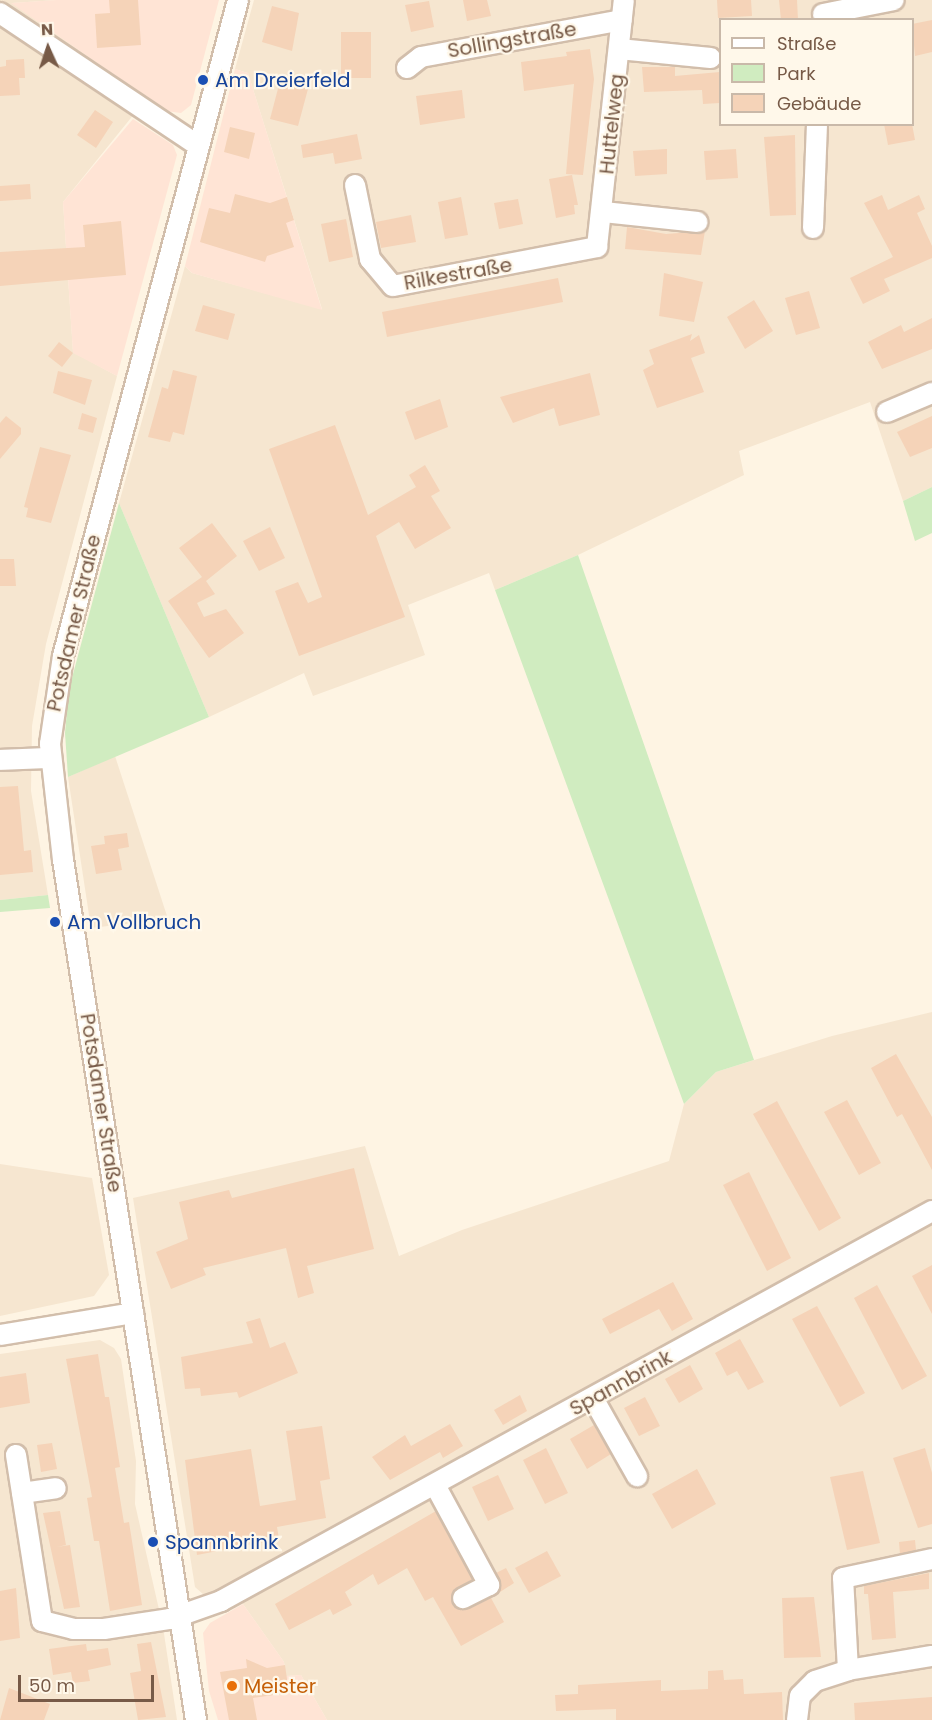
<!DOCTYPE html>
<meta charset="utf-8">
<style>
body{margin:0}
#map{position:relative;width:932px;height:1720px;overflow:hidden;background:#fef4e3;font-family:Poppins,sans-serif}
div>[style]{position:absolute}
.residential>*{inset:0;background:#f6e6d0}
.commercial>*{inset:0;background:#ffe4d5}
.green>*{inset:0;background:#d0ecc0}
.building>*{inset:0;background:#f5d3b8}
.roads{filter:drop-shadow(2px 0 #d2beab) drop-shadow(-2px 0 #d2beab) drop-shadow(0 2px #d2beab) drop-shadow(0 -2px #d2beab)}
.minor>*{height:20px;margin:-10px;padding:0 10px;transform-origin:10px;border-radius:10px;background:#fff}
.dots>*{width:16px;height:16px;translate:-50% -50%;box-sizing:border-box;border:3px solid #fff8ea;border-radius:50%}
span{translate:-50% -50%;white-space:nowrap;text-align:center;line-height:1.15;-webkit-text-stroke:4.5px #fff8ea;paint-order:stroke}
.street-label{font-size:20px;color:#775a47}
.transit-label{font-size:20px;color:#164399}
.left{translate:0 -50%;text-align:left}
.food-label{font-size:20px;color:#c56008}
.legend{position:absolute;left:719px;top:18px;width:195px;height:108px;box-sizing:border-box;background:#fff8ea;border:2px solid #c9b9a9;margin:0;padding:8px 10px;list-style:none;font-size:18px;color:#775a47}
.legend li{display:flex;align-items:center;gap:12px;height:30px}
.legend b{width:30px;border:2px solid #c9b9a9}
.north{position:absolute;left:18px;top:18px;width:60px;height:60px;-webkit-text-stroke:4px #fff8ea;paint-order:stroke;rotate:357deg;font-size:16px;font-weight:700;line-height:24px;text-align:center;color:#775a47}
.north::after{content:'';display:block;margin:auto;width:21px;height:27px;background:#775a47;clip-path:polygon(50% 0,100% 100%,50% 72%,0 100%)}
.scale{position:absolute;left:18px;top:1675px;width:136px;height:27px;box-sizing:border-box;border:3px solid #775a47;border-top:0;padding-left:8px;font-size:18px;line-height:21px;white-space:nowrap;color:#775a47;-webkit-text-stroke:4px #fff8ea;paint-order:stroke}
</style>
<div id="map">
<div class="residential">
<i style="clip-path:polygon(0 0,57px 0,12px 3px,147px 98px,63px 202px,73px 352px,117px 376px,46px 644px,32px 726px,31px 791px,48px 895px,0 900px)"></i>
<i style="clip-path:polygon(evenodd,254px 0,932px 0,932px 487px,903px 501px,870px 402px,739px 451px,744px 475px,578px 555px,495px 590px,489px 573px,408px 605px,425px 655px,313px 696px,304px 673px,209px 717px,119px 503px,185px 266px,192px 273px,322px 309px,248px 73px,235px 69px,254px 0,720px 20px,912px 20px,912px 124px,720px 124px,720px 20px)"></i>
<i style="clip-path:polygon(115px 756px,168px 919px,91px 928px,68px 777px)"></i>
<i style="clip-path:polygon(932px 1012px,932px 1720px,327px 1720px,301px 1675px,286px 1676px,284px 1662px,243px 1604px,234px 1582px,204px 1595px,195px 1587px,133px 1198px,365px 1146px,399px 1256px,462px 1230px,669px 1161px,684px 1104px,716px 1072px,832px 1036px)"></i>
<i style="clip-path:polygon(0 1164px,92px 1178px,109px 1275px,94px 1296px,0 1316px)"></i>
<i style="clip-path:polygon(100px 1340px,114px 1348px,121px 1359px,136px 1461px,135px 1504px,163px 1627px,177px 1720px,0 1720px,0 1354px)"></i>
</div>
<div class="commercial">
<i style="clip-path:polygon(57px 0,219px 0,191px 105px,181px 113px,166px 111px,11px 3px)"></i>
<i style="clip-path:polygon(235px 69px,248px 73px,322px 310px,192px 273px,185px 266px)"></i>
<i style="clip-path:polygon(133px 119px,173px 145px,177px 155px,117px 376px,73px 353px,63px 202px)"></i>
<i style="clip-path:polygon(243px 1604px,284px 1662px,286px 1676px,301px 1675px,327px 1720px,218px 1720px,209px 1691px,203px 1633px,210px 1623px)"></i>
</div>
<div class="green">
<i style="clip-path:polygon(932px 487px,932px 533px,915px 541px,903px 501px)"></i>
<i style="clip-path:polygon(119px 503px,209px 717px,68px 777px,65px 733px,69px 689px)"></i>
<i style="clip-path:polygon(578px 555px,754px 1060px,716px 1072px,684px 1104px,495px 590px)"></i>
<i style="clip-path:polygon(48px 895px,50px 908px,0 912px,0 900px)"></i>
</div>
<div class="building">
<i style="clip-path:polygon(109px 0,138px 0,141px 45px,97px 48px,95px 14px,110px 13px)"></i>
<i style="clip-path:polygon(463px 0,487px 0,491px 16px,467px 21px)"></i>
<i style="clip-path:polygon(717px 0,751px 0,752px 16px,718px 18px)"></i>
<i style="clip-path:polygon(779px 0,797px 0,798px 20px,781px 20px)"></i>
<i style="clip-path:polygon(429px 1px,434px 27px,411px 32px,405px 5px)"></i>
<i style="clip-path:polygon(272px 6px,299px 13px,292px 51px,262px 42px)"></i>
<i style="clip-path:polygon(932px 20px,932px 52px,915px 56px,912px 24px)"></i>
<i style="clip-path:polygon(341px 32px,371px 32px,371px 78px,341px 78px)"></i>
<i style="clip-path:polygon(590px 49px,594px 79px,583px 175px,566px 174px,574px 84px,524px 91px,521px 62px,567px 56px,566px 52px)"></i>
<i style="clip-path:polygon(24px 59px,25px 78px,19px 78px,20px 95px,0 96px,0 67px,6px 66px,6px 60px)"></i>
<i style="clip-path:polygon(642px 67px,675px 67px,675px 76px,720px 72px,720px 103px,703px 104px,702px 90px,644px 92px)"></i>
<i style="clip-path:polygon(280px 81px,308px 89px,298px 126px,270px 119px)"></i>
<i style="clip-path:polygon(462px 90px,465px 118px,420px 125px,416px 96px)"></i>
<i style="clip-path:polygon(95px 110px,113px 122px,96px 148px,77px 135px)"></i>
<i style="clip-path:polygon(884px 124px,912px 124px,915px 140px,888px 145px)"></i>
<i style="clip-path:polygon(230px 127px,255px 133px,249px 159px,224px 152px)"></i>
<i style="clip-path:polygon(357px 134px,362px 159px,335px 164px,333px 153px,303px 158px,301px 145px)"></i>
<i style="clip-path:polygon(795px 135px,796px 215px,770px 216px,764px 137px)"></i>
<i style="clip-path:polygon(667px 149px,667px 174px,635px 176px,633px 151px)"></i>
<i style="clip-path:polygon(736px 149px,738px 178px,706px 180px,704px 151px)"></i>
<i style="clip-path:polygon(572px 175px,578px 205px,574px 205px,575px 214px,556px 218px,549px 179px)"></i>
<i style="clip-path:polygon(30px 184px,31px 199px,0 201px,0 186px)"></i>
<i style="clip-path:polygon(235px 194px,270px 203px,287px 197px,294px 220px,286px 223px,294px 247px,267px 256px,265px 262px,200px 242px,209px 208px,230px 213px)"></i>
<i style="clip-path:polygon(882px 195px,888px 210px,919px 195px,925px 209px,917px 213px,932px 246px,932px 258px,884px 279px,890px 291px,863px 304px,850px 278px,893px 257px,864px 203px)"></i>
<i style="clip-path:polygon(461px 197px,468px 235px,445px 239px,438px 202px)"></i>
<i style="clip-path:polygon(518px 199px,523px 224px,499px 229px,494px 203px)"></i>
<i style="clip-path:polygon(411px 215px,416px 242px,381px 248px,376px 222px)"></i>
<i style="clip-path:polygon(346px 219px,353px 257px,329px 262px,321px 224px)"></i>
<i style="clip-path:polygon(121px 221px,126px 275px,0 286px,0 252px,85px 247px,83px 225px)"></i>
<i style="clip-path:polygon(627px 227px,666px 234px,705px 231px,701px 255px,625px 249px)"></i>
<i style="clip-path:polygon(664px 273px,703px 282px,694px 322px,659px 316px)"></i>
<i style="clip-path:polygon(558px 278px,563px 302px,387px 337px,382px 312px)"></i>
<i style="clip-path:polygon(809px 291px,820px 328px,796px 335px,785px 298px)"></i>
<i style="clip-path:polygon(754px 300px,773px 331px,745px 349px,727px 317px)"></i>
<i style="clip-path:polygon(203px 305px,235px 314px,228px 340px,195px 331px)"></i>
<i style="clip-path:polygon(932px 318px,932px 349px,882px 369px,868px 342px,901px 325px,904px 332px)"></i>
<i style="clip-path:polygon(692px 334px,690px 341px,699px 335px,705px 353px,691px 358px,704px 392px,657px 408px,643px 370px,654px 364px,649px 350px)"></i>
<i style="clip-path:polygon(59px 342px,73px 353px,62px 367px,48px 356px)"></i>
<i style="clip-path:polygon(173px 370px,197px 376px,184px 435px,173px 432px,170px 442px,148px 437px,162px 387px,168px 389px)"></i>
<i style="clip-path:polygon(58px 371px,92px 380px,85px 405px,53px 393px)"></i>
<i style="clip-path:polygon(590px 373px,600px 415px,559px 426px,554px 408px,513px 423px,500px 397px)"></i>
<i style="clip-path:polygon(440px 399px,448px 427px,415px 440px,405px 412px)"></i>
<i style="clip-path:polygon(82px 413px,97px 418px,93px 433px,78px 429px)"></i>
<i style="clip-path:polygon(6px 416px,21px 428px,21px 434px,0 459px,0 423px)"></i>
<i style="clip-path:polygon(932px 416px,932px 448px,910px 457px,897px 432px)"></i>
<i style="clip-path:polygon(335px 425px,368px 515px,416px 487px,409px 475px,425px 465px,440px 491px,431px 496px,451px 528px,415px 549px,399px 522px,376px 536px,405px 617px,299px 656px,275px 591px,298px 582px,308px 603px,322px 597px,269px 449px)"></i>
<i style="clip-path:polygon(40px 447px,71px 455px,51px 523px,26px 517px,28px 508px,24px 507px)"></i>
<i style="clip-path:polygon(212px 523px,237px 556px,206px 581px,215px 594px,197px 603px,204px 617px,226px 609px,244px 633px,209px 658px,168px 601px,202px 577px,179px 548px)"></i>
<i style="clip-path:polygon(270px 527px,285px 558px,259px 571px,243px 541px)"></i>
<i style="clip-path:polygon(0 559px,14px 559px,16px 586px,0 586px)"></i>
<i style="clip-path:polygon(18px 786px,24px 851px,31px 850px,33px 872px,0 875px,0 787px)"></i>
<i style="clip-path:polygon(127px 833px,129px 847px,118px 849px,122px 870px,96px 874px,91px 846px,105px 844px,104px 836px)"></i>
<i style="clip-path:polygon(896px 1054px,932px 1117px,932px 1170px,902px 1114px,897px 1117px,871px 1068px)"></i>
<i style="clip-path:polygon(847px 1100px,881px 1163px,859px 1175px,824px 1112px)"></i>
<i style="clip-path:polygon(777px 1101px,841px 1218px,819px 1231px,753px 1114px)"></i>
<i style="clip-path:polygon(354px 1168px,374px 1249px,307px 1266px,314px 1293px,298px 1298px,286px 1248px,203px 1268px,206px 1275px,171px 1289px,156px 1252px,188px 1239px,179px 1202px,229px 1190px,232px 1198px)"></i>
<i style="clip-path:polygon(749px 1172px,791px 1258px,767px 1271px,723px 1185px)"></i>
<i style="clip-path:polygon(932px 1265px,932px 1314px,912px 1276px)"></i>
<i style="clip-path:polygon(673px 1282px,693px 1319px,672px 1331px,659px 1309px,610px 1334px,602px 1319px)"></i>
<i style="clip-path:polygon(877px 1285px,927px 1376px,902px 1390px,854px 1298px)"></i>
<i style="clip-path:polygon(817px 1306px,865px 1393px,840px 1407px,792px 1319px)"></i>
<i style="clip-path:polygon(260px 1318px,270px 1348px,285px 1342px,298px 1373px,239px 1398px,237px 1392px,201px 1396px,200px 1388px,185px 1389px,181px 1357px,253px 1343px,246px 1322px)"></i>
<i style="clip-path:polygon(740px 1339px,764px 1382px,748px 1390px,737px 1371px,727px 1376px,715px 1353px)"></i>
<i style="clip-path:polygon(98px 1354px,105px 1397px,109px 1397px,120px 1467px,115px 1468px,124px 1523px,129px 1522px,142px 1605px,110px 1611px,99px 1541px,94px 1541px,87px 1498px,92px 1497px,66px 1359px)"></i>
<i style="clip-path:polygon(690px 1365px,703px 1389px,679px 1403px,665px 1379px)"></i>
<i style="clip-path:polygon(26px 1373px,30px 1403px,0 1408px,0 1377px)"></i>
<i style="clip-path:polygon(520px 1395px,527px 1411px,503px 1425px,494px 1410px)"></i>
<i style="clip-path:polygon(645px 1397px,660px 1426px,639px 1436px,624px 1408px)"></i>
<i style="clip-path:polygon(450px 1424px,463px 1446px,443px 1458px,440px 1452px,390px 1480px,372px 1457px,405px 1435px,411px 1446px)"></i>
<i style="clip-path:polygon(594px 1425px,611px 1454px,587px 1469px,570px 1439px)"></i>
<i style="clip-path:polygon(322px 1426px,330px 1479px,320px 1481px,326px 1518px,277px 1527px,279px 1539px,197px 1555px,185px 1460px,251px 1449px,260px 1506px,296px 1500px,286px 1431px)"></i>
<i style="clip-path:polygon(52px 1443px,57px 1469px,41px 1472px,37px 1445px)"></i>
<i style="clip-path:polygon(546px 1448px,568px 1493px,545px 1504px,523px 1460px)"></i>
<i style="clip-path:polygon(925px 1448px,932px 1473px,932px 1524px,918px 1528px,893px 1458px)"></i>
<i style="clip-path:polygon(697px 1469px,716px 1504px,672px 1529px,652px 1494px)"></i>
<i style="clip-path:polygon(863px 1471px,880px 1543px,847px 1550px,830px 1477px)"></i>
<i style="clip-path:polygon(498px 1475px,514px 1509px,488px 1521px,472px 1487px)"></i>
<i style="clip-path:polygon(60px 1511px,66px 1545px,57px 1547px,70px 1545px,80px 1607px,64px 1609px,43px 1513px)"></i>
<i style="clip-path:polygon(436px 1511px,473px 1580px,453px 1591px,453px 1604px,463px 1610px,495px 1595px,501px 1586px,496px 1573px,506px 1568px,514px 1583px,491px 1598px,504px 1622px,461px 1646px,433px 1597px,425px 1601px,407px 1568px,378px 1585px,373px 1574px,345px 1592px,352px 1605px,333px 1615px,330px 1609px,289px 1630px,275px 1604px)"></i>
<i style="clip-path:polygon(915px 1540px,916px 1550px,900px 1554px,899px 1542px)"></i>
<i style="clip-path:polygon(547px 1551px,561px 1576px,529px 1593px,515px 1568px)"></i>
<i style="clip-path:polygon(929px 1573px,929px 1589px,893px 1592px,896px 1638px,872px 1640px,868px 1594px,864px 1594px,864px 1586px)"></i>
<i style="clip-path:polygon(16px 1588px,20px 1638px,0 1641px,0 1591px)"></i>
<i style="clip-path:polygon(814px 1597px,821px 1657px,784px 1658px,782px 1598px)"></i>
<i style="clip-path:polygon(151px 1642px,166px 1717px,138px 1720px,130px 1673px,141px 1671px,137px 1644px)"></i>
<i style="clip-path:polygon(86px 1644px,87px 1651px,108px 1648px,111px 1665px,88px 1670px,90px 1681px,73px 1683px,71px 1672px,53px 1675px,49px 1649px)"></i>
<i style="clip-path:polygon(246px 1659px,267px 1668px,285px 1665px,289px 1693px,253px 1698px,257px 1720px,229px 1720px,220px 1672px,247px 1668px)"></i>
<i style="clip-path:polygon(723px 1670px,724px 1680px,743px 1679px,744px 1694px,782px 1692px,783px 1720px,616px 1720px,616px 1709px,556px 1711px,555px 1695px,578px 1694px,578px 1685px,661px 1680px,661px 1691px,708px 1689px,708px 1671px)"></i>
<i style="clip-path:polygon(9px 1688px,50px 1704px,44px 1720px,0 1720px)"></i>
<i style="clip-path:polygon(932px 1697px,932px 1720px,855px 1720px,854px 1703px)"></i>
</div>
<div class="roads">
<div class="minor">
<i style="left:0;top:13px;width:239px;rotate:33.8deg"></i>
<i style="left:823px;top:14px;width:72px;rotate:-11.2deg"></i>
<i style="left:619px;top:49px;width:92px;rotate:5.6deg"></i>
<i style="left:407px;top:68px;width:18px;rotate:-38deg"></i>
<i style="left:421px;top:57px;width:204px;rotate:-10.4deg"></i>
<i style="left:355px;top:185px;width:76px;rotate:78.5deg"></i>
<i style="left:370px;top:259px;width:35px;rotate:50deg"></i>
<i style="left:393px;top:286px;width:208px;rotate:-10.8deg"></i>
<i style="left:597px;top:247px;width:248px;rotate:-83.8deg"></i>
<i style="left:604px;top:212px;width:94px;rotate:6.1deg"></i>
<i style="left:813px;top:228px;width:104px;rotate:-87.8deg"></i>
<i style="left:887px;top:412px;width:49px;rotate:-22.9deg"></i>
<i style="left:0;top:760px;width:50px;rotate:-2.3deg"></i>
<i style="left:0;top:1335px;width:135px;rotate:-9.4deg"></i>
<i style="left:593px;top:1398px;width:90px;rotate:60.6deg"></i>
<i style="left:16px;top:1455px;width:168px;rotate:81.1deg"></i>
<i style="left:42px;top:1621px;width:32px;rotate:14deg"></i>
<i style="left:73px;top:1629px;width:31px"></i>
<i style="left:104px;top:1629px;width:67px;rotate:-8.6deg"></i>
<i style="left:170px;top:1619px;width:54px;rotate:-19.4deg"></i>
<i style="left:221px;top:1601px;width:811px;rotate:-28.75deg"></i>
<i style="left:435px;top:1485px;width:114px;rotate:61.6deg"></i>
<i style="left:489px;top:1585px;width:29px;rotate:153deg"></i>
<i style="left:22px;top:1493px;width:34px;rotate:-8deg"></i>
<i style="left:848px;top:1670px;width:92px;rotate:-93.1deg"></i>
<i style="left:843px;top:1578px;width:91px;rotate:-12.1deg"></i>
<i style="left:196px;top:1720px;width:870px;rotate:-98.79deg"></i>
<i style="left:63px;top:860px;width:117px;rotate:-96.4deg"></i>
<i style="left:50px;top:744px;width:89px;rotate:-81.6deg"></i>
<i style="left:63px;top:656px;width:679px;rotate:-75.06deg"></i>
<i style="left:797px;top:1720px;width:24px;rotate:-83deg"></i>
<i style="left:800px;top:1696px;width:21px;rotate:-45deg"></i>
<i style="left:815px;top:1681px;width:35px;rotate:-18deg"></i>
<i style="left:848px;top:1670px;width:85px;rotate:-9.5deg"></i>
</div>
</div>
<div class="dots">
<i style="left:203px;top:80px;background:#1a4fb4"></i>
<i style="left:55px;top:922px;background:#1a4fb4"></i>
<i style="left:153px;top:1542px;background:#1a4fb4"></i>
<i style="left:232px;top:1686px;background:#e8710a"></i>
</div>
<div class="street-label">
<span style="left:512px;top:40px;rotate:-10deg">Sollingstraße</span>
<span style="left:612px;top:124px;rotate:-84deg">Huttelweg</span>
<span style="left:458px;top:274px;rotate:-10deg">Rilkestraße</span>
<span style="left:74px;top:623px;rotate:-77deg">Potsdamer Straße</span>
<span style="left:101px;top:1103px;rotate:81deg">Potsdamer Straße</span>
<span style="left:621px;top:1383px;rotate:-29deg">Spannbrink</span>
</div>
<div class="transit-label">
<span class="left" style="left:215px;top:80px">Am Dreierfeld</span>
<span class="left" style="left:67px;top:922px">Am Vollbruch</span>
<span class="left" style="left:165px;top:1542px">Spannbrink</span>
</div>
<div class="food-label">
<span class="left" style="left:244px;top:1686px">Meister</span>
</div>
<ul class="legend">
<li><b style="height:8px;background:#fff"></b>Straße</li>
<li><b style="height:16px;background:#d0ecc0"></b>Park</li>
<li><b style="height:16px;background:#f5d3b8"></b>Gebäude</li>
</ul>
<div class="north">N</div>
<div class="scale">50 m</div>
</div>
